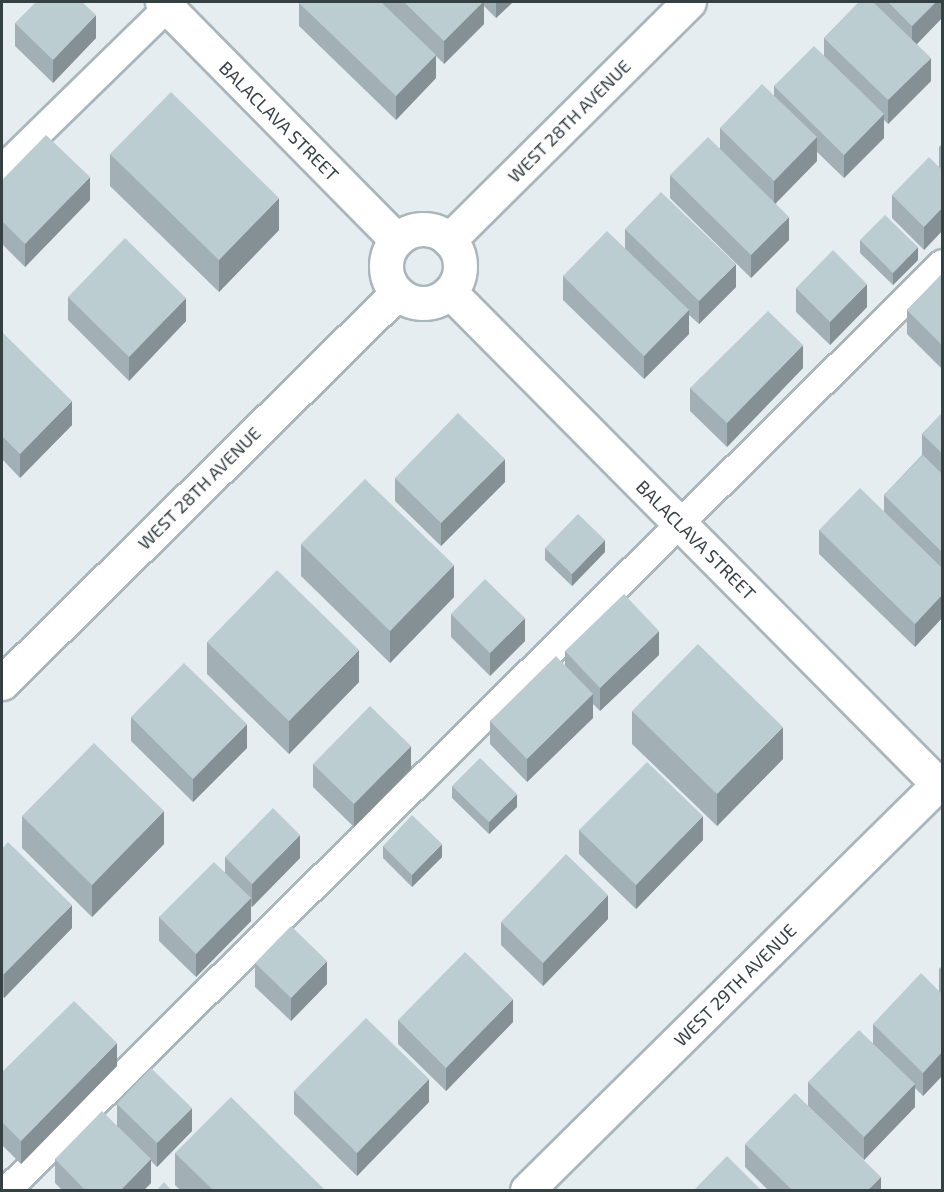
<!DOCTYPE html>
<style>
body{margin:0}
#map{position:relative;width:944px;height:1192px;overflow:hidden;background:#e5edf1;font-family:"Exo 2",sans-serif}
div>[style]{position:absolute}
.roads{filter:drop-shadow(2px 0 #a9b6bc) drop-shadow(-2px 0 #a9b6bc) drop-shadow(0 2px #a9b6bc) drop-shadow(0 -2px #a9b6bc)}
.lane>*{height:27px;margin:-13.5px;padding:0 13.5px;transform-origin:13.5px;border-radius:13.5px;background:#fff}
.street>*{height:33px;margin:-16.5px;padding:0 16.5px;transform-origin:16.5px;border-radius:16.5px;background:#fff}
.street>.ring{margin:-16.5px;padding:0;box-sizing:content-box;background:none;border:33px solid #fff;border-radius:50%}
.wall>*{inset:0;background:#a2b0b5}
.shaded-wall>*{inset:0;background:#849093}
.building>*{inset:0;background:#bccdd2}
span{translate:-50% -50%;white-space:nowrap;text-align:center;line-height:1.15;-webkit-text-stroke:5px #fff;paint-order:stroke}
.street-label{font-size:18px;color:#354043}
.frame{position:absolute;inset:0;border:3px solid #354043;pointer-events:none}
</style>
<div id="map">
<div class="roads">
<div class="lane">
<i style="left:2px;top:168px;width:238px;rotate:-44.3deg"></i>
<i style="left:6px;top:1190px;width:1317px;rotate:-44.72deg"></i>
</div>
<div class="street">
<i style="left:162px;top:2px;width:334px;rotate:45.4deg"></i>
<i class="ring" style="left:386px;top:229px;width:41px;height:41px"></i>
<i style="left:449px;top:240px;width:338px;rotate:-44.8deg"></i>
<i style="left:450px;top:292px;width:699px;rotate:45.23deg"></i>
<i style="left:2px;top:683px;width:555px;rotate:-44.64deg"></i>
<i style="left:527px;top:1190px;width:583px;rotate:-44.65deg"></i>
</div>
</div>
<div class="wall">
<i style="clip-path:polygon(301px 2px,513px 2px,496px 18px,484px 6px,484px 24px,444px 64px,436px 56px,436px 78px,396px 120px,299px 26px,299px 3px)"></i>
<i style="clip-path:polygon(859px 2px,942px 2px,942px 18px,917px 44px,931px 81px,888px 124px,884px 120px,884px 138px,844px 178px,817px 152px,817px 161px,776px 203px,789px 240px,751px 278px,670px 198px,670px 175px,720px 148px,720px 128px,774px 95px,774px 86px,824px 55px,824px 38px)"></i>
<i style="clip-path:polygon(15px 23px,96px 38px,53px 83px,15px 46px)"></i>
<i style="clip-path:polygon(942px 144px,942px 231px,924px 250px,892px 218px,892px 195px,939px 166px,939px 147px)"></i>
<i style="clip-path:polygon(110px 154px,279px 230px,219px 292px,110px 186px)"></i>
<i style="clip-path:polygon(2px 180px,90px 200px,25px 267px,2px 244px)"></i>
<i style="clip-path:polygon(625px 229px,736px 287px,699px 324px,689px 315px,689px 334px,644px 379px,563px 300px,563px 276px,625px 248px)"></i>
<i style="clip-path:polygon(860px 240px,918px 260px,893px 285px,860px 253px)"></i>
<i style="clip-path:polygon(942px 274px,942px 369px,907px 334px,907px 310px)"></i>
<i style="clip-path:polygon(796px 288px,867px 307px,830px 345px,796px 312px)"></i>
<i style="clip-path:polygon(68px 297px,186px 321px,129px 381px,68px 320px)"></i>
<i style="clip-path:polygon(2px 332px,72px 425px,20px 478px,2px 459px)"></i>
<i style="clip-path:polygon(803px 368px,727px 447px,690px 411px,690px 388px)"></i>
<i style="clip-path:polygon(942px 413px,942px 618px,915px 647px,819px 554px,819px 530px,884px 511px,884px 495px,922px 455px,922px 434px)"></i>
<i style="clip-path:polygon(395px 478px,505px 482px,441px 546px,395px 501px)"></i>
<i style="clip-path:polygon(301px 544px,454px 597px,390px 663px,301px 576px)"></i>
<i style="clip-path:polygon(545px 548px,605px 552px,572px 586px,545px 560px)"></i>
<i style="clip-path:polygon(451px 614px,525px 641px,490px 676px,451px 637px)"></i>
<i style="clip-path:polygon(207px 642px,359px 682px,289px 754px,207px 674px)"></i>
<i style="clip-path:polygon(565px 651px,659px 655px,600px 711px,593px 704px,593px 718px,527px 782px,490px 744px,490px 721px,565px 666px)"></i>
<i style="clip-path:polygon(632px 711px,783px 759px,717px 826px,632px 744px)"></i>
<i style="clip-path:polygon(131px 717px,247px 748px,193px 802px,131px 741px)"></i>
<i style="clip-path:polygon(313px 764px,411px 769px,354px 827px,313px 787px)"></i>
<i style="clip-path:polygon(452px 786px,517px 807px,489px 834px,452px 798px)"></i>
<i style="clip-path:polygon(22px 816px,164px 844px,92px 917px,22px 848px)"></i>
<i style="clip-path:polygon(579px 830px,703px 840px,636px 909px,579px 854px)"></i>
<i style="clip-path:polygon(383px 846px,442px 857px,412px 887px,383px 858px)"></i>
<i style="clip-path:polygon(2px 849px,72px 928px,4px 998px,2px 995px)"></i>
<i style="clip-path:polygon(225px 857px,300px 858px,252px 907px,251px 906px,251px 921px,196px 977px,159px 941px,159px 917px,225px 872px)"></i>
<i style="clip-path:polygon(608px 919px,543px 986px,501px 945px,501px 922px)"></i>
<i style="clip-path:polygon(255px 963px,327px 984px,291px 1021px,255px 987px)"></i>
<i style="clip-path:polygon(942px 966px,942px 1076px,923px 1096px,915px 1088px,915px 1107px,864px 1160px,808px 1106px,808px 1082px,873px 1043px,873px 1024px,939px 991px,939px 969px)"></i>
<i style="clip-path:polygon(398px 1020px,513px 1022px,446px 1091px,398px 1044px)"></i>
<i style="clip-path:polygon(117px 1066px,21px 1164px,2px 1145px,2px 1072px)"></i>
<i style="clip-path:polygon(294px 1091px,429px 1102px,357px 1176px,294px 1114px)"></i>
<i style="clip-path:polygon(117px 1104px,192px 1131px,157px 1167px,151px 1161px,151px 1183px,143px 1191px,63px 1191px,55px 1183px,55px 1159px,117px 1126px)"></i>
<i style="clip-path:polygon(745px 1144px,881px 1191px,769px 1191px,745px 1167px)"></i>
<i style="clip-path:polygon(175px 1153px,326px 1191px,181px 1191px,175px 1185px)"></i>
</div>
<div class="shaded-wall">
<i style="clip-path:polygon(483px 2px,484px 2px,484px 24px,444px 64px,444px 41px)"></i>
<i style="clip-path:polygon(496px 2px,513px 2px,496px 18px)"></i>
<i style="clip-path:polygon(936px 2px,942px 2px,942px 18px,912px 49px,912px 26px)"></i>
<i style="clip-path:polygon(96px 15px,96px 38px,53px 83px,53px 60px)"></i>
<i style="clip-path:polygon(436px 55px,436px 78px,396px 120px,396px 96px)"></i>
<i style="clip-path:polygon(931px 58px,931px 81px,888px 124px,888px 100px)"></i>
<i style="clip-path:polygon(884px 114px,884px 138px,844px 178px,844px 155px)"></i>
<i style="clip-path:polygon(817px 137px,817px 161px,774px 205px,774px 181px)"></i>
<i style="clip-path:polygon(90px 177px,90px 200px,25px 267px,25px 244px)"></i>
<i style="clip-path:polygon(279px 198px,279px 230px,219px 292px,219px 260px)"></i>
<i style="clip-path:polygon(942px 208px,942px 231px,924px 250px,924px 227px)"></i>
<i style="clip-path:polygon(789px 217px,789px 240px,751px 278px,751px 255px)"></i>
<i style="clip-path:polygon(918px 247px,918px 260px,893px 285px,893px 273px)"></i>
<i style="clip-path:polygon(736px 264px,736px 287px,699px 324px,699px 301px)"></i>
<i style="clip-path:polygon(867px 284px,867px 307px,830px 345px,830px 322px)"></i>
<i style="clip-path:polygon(186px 298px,186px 321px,129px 381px,129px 357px)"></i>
<i style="clip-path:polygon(689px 310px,689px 334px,644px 379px,644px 356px)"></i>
<i style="clip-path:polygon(803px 345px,803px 368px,727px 447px,727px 423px)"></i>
<i style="clip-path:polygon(72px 401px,72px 425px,20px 478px,20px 454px)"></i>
<i style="clip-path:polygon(505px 459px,505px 482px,441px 546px,441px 523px)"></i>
<i style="clip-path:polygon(605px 540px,605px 552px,572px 586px,572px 574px)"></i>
<i style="clip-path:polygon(454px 565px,454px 597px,390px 663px,390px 631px)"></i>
<i style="clip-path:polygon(942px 595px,942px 618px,915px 647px,915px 624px)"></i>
<i style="clip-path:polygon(525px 618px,525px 641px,490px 676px,490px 653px)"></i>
<i style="clip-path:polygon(659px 631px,659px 655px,600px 711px,600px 688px)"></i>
<i style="clip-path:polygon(359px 650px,359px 682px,289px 754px,289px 721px)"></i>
<i style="clip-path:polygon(593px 694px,593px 718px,527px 782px,527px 759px)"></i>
<i style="clip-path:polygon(247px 724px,247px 748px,193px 802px,193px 779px)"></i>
<i style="clip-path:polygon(783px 727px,783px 759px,717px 826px,717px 794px)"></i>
<i style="clip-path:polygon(411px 746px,411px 769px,354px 827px,354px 804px)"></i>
<i style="clip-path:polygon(517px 794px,517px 807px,489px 834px,489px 822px)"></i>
<i style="clip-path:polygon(164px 811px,164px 844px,92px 917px,92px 885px)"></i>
<i style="clip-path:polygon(703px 816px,703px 840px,636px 909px,636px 885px)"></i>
<i style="clip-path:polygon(300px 835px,300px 858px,252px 907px,252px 884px)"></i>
<i style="clip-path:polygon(442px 844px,442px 857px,412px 887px,412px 875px)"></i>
<i style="clip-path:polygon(608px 895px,608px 919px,543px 986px,543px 963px)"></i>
<i style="clip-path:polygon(251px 898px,251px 921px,196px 977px,196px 954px)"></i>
<i style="clip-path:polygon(72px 905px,72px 928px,4px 998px,4px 974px)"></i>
<i style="clip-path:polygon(327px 961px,327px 984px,291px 1021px,291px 998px)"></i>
<i style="clip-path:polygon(513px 999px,513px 1022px,446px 1091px,446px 1068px)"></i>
<i style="clip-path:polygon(117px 1043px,117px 1066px,21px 1164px,21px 1141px)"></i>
<i style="clip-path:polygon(942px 1052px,942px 1076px,923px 1096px,923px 1073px)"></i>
<i style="clip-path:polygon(429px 1079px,429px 1102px,357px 1176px,357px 1153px)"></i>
<i style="clip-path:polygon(915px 1084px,915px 1107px,864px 1160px,864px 1137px)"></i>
<i style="clip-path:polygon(192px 1108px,192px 1131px,157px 1167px,157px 1143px)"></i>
<i style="clip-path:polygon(151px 1159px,151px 1183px,143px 1191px,120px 1191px)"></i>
<i style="clip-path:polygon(881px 1177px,881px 1191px,867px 1191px)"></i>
</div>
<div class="building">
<i style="clip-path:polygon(36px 2px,82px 2px,96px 15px,53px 60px,15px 23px)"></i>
<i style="clip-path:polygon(301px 2px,381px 2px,436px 55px,396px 96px,299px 3px)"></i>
<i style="clip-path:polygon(404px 2px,483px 2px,444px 41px)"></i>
<i style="clip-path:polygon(859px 2px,873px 2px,931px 58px,888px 100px,824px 38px)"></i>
<i style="clip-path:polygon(888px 2px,936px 2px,912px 26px)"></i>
<i style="clip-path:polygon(814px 46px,884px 114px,844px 155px,774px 86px)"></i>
<i style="clip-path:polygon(762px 84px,817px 137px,774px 181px,720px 128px)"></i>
<i style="clip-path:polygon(171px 92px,279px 198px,219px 260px,110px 154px)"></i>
<i style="clip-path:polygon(46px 135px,90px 177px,25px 244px,2px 221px,2px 180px)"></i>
<i style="clip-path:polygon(708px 137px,789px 217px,751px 255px,670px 175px)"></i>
<i style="clip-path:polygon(929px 157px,942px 170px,942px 208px,924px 227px,892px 195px)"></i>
<i style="clip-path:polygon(661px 192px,736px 264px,699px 301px,625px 229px)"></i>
<i style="clip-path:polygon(885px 215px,918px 247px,893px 273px,860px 240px)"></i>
<i style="clip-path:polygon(607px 231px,689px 310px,644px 356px,563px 276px)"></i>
<i style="clip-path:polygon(125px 238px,186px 298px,129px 357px,68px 297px)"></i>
<i style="clip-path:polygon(833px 250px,867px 284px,830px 322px,796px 288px)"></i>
<i style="clip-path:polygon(942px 274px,942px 345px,907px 310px)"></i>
<i style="clip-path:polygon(768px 311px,803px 345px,727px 423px,690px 388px)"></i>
<i style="clip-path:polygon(2px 332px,72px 401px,20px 454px,2px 436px)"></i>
<i style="clip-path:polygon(458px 413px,505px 459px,441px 523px,395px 478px)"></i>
<i style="clip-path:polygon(942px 413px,942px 453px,922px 434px)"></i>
<i style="clip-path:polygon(923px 455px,942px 474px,942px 552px,884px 495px)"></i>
<i style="clip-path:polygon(365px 479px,454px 565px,390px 631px,301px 544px)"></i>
<i style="clip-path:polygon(860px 488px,942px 568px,942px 595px,915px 624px,819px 530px)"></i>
<i style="clip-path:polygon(578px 514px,605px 540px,572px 574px,545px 548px)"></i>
<i style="clip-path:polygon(277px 570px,359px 650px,289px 721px,207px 642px)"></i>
<i style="clip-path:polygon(485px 579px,525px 618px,490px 653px,451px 614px)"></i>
<i style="clip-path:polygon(624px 594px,659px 631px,600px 688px,565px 651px)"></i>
<i style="clip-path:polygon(698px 644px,783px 727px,717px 794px,632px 711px)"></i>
<i style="clip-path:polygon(556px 656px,593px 694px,527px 759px,490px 721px)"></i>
<i style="clip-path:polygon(184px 663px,247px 724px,193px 779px,131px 717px)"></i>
<i style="clip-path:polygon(370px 706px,411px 746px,354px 804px,313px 764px)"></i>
<i style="clip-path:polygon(94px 743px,164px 811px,92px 885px,22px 816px)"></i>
<i style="clip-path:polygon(480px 758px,517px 794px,489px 822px,452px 786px)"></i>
<i style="clip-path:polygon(647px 762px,703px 816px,636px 885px,579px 830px)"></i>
<i style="clip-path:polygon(273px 808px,300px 835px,252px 884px,225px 857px)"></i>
<i style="clip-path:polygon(412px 815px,442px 844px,412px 875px,383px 846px)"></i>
<i style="clip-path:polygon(8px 842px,72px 905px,4px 974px,2px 972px,2px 849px)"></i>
<i style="clip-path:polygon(566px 854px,608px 895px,543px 963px,501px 922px)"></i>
<i style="clip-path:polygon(214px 862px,251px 898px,196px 954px,159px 917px)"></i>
<i style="clip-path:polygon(291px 926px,327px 961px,291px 998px,255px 963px)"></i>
<i style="clip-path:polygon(465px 952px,513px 999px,446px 1068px,398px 1020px)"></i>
<i style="clip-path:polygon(921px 973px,942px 994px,942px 1052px,923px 1073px,873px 1024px)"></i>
<i style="clip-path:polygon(74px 1001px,117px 1043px,21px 1141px,2px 1122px,2px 1072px)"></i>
<i style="clip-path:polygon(366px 1018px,429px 1079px,357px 1153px,294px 1091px)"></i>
<i style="clip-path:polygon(859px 1030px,915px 1084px,864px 1137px,808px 1082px)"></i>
<i style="clip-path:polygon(151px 1068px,192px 1108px,157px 1143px,117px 1104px)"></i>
<i style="clip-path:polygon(795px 1093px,881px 1177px,867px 1191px,793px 1191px,745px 1144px)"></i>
<i style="clip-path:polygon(231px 1097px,326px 1191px,214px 1191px,175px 1153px)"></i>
<i style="clip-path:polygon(102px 1111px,151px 1159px,120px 1191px,86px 1191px,55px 1159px)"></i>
<i style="clip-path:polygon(727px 1156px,762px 1191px,693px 1191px)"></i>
<i style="clip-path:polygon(164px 1182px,172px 1191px,156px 1191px)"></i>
</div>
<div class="street-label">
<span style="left:279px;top:121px;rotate:45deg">BALACLAVA STREET</span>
<span style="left:569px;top:121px;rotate:-45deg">WEST 28TH AVENUE</span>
<span style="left:199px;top:488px;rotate:-45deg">WEST 28TH AVENUE</span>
<span style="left:696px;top:540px;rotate:45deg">BALACLAVA STREET</span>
<span style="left:735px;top:985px;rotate:-45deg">WEST 29TH AVENUE</span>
</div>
<div class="frame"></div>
</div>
